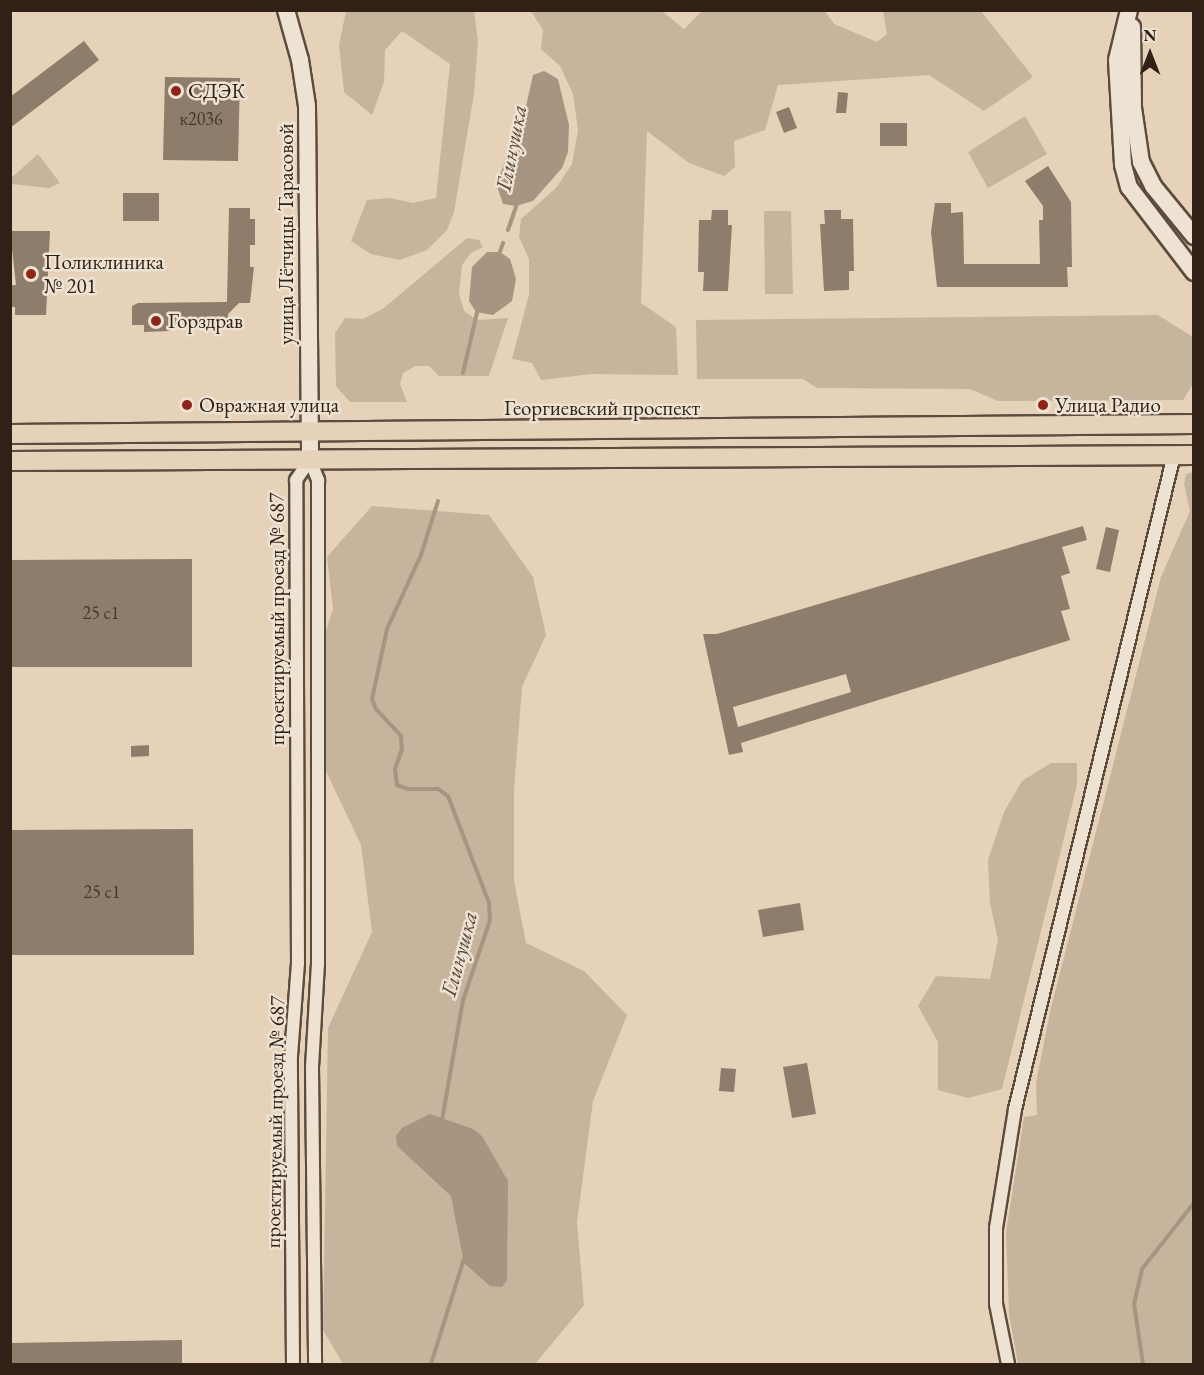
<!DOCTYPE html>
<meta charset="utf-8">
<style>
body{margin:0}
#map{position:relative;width:1204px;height:1375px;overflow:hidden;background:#e5d2b9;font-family:"EB Garamond",serif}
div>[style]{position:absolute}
.green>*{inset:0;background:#c6b49d}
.water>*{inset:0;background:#a79581}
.stream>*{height:4px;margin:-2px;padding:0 2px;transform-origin:2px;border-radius:2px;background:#a79581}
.building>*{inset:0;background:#8e7d6a}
.roads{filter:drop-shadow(2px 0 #5d4c3e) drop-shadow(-2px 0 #5d4c3e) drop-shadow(0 2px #5d4c3e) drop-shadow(0 -2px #5d4c3e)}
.minor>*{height:12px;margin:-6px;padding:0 6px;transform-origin:6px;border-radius:6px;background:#eee2d2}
.secondary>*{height:16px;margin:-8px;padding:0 8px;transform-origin:8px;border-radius:8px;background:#eee2d2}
.primary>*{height:18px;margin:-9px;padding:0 9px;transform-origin:9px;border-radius:9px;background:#e5d2b9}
.dots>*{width:16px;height:16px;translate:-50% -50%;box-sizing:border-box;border:3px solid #eee2d2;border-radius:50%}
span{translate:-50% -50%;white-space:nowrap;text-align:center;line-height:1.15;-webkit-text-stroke:5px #eee2d2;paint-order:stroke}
.number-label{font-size:18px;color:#48372a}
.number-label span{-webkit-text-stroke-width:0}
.poi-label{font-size:21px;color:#302015}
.left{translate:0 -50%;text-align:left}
.street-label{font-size:21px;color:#302015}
.water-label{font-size:22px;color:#5a493b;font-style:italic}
.frame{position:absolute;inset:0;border:12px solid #302015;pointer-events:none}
.north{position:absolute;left:1120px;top:24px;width:60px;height:60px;-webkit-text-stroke:4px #eee2d2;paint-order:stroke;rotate:0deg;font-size:16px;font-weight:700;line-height:24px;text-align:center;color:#302015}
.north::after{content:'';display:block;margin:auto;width:21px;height:27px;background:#302015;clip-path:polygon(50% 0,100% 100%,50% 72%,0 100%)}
</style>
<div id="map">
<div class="green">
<i style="clip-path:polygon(346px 11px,474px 11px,478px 41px,474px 94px,454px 212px,447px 230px,427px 250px,400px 260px,371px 254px,351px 241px,367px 200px,390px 198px,413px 203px,436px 198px,450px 64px,402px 31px,385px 50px,384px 82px,372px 115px,344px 92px,339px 45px)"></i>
<i style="clip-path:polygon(531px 11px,662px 11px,684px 29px,702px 11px,825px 11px,834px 24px,877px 42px,887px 34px,883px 11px,981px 11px,1033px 77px,984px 111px,929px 75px,778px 85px,765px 130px,734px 141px,735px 167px,724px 176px,689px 163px,647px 131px,641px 303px,676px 327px,678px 375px,592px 374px,541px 380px,532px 363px,512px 359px,529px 295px,529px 259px,519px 237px,521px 219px,556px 188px,572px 164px,578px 130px,573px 94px,560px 66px,541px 49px,543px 30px)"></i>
<i style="clip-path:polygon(1025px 116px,1047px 154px,988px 188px,968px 152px)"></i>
<i style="clip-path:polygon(38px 154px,60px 183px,49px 188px,11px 184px,11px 178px)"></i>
<i style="clip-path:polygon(764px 211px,791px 211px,793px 294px,765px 294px)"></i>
<i style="clip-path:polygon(467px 238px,479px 240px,483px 247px,471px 253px,462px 265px,459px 294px,464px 311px,477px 320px,508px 318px,489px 376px,439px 376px,429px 366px,415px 366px,403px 373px,400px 384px,407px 402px,350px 402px,336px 386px,335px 333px,345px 318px,363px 319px,384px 308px)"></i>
<i style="clip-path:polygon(1158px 315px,1193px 337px,1193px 384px,1183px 400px,998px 401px,970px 389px,817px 388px,803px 379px,697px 379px,696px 320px)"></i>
<i style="clip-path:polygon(1193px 472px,1193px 1364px,1018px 1364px,1009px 1314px,1006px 1233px,1024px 1117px,1037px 1115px,1036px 1083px,1050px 1012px,1161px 577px,1190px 511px,1184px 484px,1186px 474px)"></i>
<i style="clip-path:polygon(372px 506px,489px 515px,533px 577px,546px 635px,522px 687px,514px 789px,514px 881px,526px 943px,584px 971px,627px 1015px,593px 1101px,577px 1222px,584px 1305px,535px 1364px,343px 1364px,323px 1330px,328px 1028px,372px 932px,361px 845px,323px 765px,322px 643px,333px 609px,327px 557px)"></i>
<i style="clip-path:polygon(1051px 763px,1077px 763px,1077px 785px,1002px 1089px,968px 1098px,938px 1090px,938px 1042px,918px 1006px,936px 976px,990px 979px,998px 940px,990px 903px,988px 860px,1004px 812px,1022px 781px)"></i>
</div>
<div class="water">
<i style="clip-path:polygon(544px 71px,558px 79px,569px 125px,568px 152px,562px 168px,533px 201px,516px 206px,503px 204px,497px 186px,509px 146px,526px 106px,533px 75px)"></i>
<i style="clip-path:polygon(487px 252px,500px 252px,510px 259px,516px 279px,512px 301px,493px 315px,476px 312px,469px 301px,472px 267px)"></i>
<i style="clip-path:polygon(430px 1114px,473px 1129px,482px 1136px,508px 1181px,507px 1280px,502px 1287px,490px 1286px,464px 1263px,451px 1196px,397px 1146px,396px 1136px,402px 1128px)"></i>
</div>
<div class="stream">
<i style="left:508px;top:230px;width:28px;rotate:-71deg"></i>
<i style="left:498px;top:257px;width:15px;rotate:-70deg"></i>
<i style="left:463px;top:373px;width:67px;rotate:-77deg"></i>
<i style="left:438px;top:501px;width:57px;rotate:107.5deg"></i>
<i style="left:421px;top:555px;width:81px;rotate:114.7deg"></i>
<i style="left:387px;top:629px;width:72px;rotate:102.1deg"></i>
<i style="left:372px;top:699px;width:11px;rotate:68deg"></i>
<i style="left:376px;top:709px;width:37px;rotate:47deg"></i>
<i style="left:401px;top:736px;width:13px;rotate:86deg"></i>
<i style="left:402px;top:749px;width:21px;rotate:109deg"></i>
<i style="left:395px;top:769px;width:16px;rotate:83deg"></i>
<i style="left:397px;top:785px;width:12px;rotate:20deg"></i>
<i style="left:408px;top:789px;width:30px"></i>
<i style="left:438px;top:789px;width:12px;rotate:35deg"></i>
<i style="left:448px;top:796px;width:115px;rotate:69deg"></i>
<i style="left:489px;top:903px;width:17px;rotate:87deg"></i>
<i style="left:490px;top:920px;width:84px;rotate:108.6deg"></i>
<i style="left:463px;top:1000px;width:122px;rotate:99.9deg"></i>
<i style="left:431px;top:1364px;width:110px;rotate:-72.6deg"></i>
<i style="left:1143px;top:1364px;width:61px;rotate:-98.5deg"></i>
<i style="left:1134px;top:1304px;width:36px;rotate:-77deg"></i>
<i style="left:1142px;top:1269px;width:84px;rotate:-51.8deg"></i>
</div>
<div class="building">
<i style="clip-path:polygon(84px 41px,99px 60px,10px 128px,10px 97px)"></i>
<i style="clip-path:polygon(165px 77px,240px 78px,238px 161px,163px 160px)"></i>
<i style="clip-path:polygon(838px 92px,848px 93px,846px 113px,836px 113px)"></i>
<i style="clip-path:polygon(789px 107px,797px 128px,784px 133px,776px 112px)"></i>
<i style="clip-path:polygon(880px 123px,907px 123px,907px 146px,880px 146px)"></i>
<i style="clip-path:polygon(1048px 166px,1071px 202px,1072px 267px,1067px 267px,1068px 287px,937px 287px,931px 232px,935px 203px,951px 203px,951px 213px,963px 212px,964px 264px,1040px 264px,1039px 220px,1043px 220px,1043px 206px,1025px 181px)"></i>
<i style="clip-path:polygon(123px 193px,159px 193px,159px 221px,123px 221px)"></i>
<i style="clip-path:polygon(229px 208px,250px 208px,250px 219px,255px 219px,255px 245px,250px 245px,250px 267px,254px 267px,250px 303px,239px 303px,228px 314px,228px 324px,217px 324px,217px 329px,170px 324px,170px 331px,144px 332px,144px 325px,132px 325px,132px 306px,138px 303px,227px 302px)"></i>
<i style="clip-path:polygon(712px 210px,728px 210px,728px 225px,732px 225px,728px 291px,703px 291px,704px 272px,698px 272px,699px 220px,711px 220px)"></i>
<i style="clip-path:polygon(824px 210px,841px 210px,841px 219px,853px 219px,854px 271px,849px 271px,849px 290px,824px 291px,820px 224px,825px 224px)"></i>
<i style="clip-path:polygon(10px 231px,50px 231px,46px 315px,15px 315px,15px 307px,10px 307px,10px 285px,16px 285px)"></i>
<i style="clip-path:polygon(evenodd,1083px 526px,1087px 540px,1062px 547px,1070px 573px,1061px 576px,1070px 609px,1061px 611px,1070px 640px,741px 743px,743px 752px,729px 755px,703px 634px,717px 634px,1083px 526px,846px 674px,851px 692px,738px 727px,733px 707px,846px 674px)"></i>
<i style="clip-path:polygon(1106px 527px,1119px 530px,1110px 572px,1096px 569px)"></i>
<i style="clip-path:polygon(192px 559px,192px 667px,10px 667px,10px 560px)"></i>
<i style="clip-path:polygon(149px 745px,149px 756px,131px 757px,131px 746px)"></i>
<i style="clip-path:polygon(193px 829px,194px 955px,10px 955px,10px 830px)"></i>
<i style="clip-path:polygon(800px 903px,804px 930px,763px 937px,758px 910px)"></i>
<i style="clip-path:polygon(807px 1063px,816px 1114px,792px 1118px,783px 1067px)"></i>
<i style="clip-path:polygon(721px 1068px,736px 1069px,734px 1092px,719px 1091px)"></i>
<i style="clip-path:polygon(182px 1340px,182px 1365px,10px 1365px,10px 1343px)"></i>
</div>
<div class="roads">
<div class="minor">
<i style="left:310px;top:460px;width:22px;rotate:68deg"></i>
<i style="left:318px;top:480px;width:483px;rotate:90deg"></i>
<i style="left:318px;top:963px;width:105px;rotate:93.3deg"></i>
<i style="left:312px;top:1068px;width:296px;rotate:89.4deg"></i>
<i style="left:293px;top:1364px;width:308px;rotate:-90.4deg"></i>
<i style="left:291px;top:1056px;width:93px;rotate:-85.7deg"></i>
<i style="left:298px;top:963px;width:483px;rotate:-90.2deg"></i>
<i style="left:296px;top:480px;width:24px;rotate:-55deg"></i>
<i style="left:1008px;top:1364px;width:61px;rotate:-101.3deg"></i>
<i style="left:996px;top:1304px;width:76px;rotate:-90deg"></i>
<i style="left:996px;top:1228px;width:121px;rotate:-80.9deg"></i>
<i style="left:1015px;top:1109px;width:673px;rotate:-76.34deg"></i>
</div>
<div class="secondary">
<i style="left:286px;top:10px;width:52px;rotate:74.4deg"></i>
<i style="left:300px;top:60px;width:47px;rotate:81.3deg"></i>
<i style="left:307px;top:106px;width:354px;rotate:89.5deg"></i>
<i style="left:1129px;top:10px;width:51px;rotate:103.5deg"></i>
<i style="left:1117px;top:60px;width:105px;rotate:86.7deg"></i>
<i style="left:1123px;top:165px;width:23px;rotate:75deg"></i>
<i style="left:1129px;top:187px;width:107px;rotate:52.6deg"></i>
<i style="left:1132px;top:27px;width:81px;rotate:89.3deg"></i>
<i style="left:1133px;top:108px;width:55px;rotate:81.6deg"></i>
<i style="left:1141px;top:162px;width:27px;rotate:63deg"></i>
<i style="left:1153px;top:186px;width:65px;rotate:50.6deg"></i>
</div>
<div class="primary">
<i style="left:10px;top:434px;width:1184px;rotate:-0.48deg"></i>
<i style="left:10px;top:461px;width:1184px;rotate:-0.29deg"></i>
</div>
</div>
<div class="dots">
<i style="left:176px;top:91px;background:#8f2418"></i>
<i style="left:31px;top:274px;background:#8f2418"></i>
<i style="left:156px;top:321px;background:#8f2418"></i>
<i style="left:187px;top:405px;background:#8f2418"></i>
<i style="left:1043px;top:405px;background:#8f2418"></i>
</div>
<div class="number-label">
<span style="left:201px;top:119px">к2036</span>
<span style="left:101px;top:613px">25 с1</span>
<span style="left:102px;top:892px">25 с1</span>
</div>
<div class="poi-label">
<span class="left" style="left:188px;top:91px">СДЭК</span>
<span class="left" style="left:44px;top:274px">Поликлиника<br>№ 201</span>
<span class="left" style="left:168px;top:321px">Горздрав</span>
<span class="left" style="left:199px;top:405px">Овражная улица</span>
<span class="left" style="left:1055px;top:405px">Улица Радио</span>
</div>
<div class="street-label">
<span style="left:286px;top:234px;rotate:-90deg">улица Лётчицы Тарасовой</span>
<span style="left:602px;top:408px">Георгиевский проспект</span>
<span style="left:277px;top:619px;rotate:-90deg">проектируемый проезд № 687</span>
<span style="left:275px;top:1122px;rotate:-89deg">проектируемый проезд № 687</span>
</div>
<div class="water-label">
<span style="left:511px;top:148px;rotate:-79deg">Глинушка</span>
<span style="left:459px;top:954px;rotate:-75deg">Глинушка</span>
</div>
<div class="frame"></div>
<div class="north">N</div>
</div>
